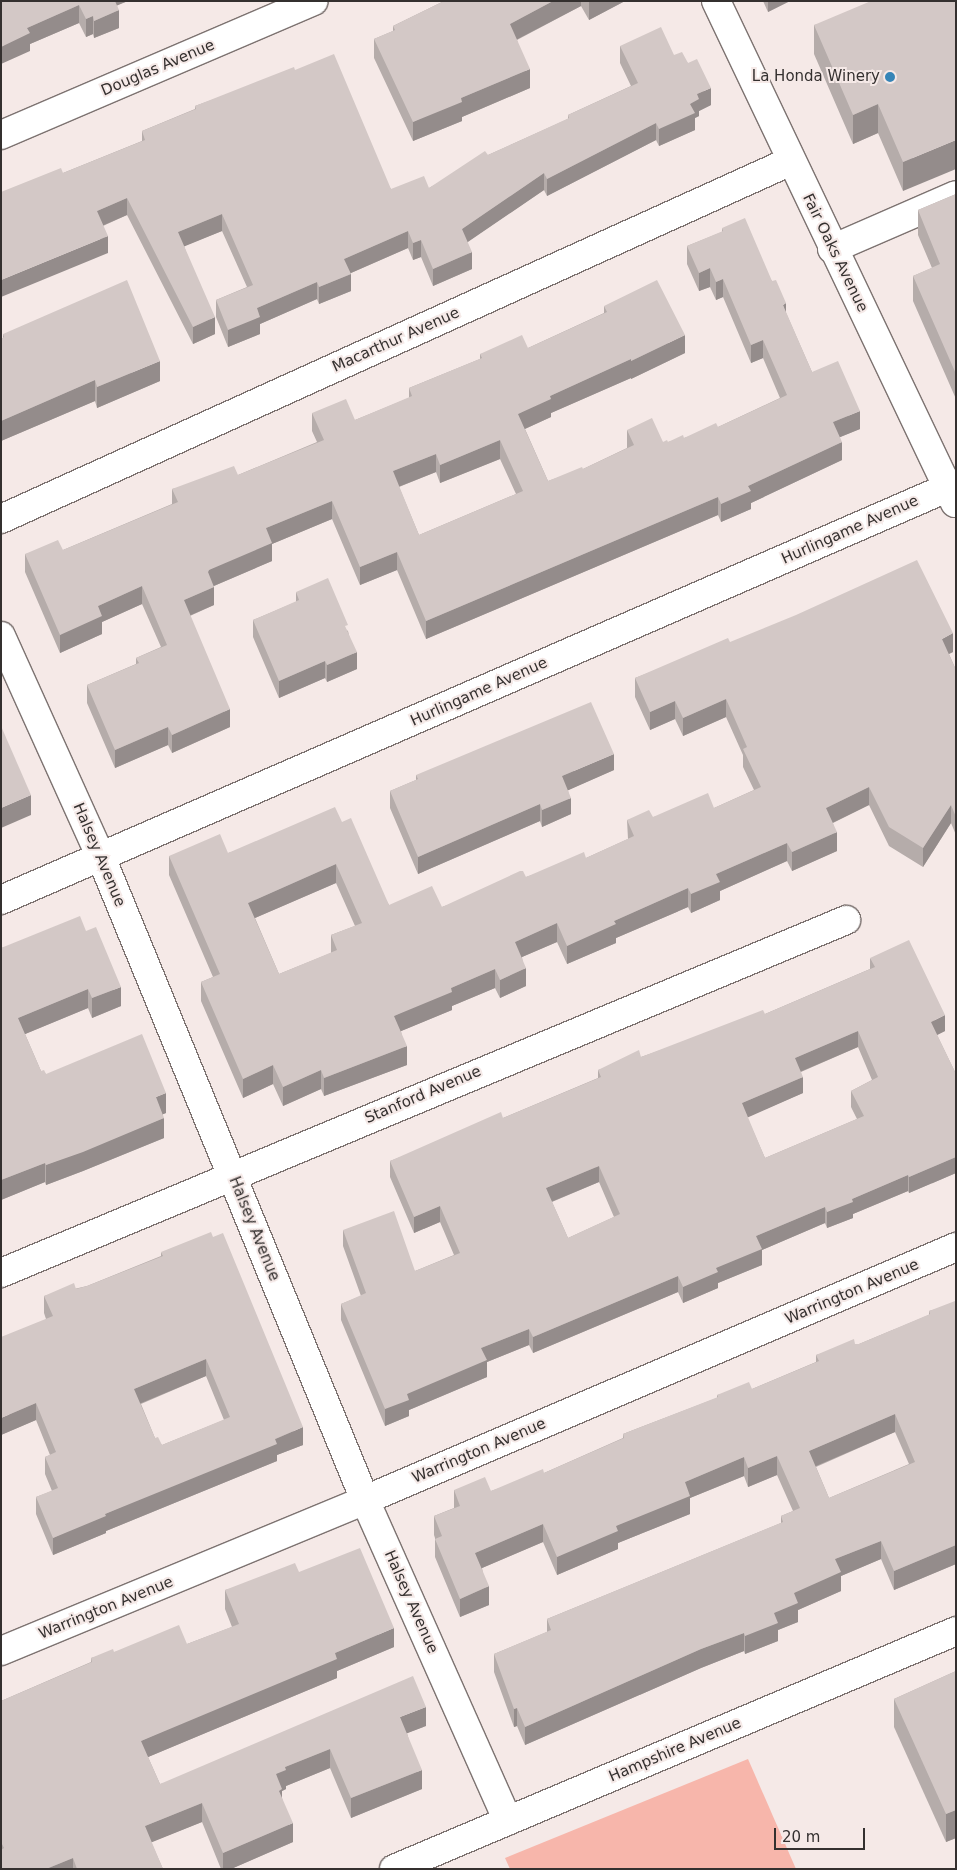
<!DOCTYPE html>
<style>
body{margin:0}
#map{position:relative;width:957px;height:1870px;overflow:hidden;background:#f5e9e7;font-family:"DejaVu Sans",sans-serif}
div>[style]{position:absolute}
.green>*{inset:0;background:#f7b6ab}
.roads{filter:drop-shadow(1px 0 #7d7371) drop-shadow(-1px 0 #7d7371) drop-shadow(0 1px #7d7371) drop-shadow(0 -1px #7d7371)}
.minor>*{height:28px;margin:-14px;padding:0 14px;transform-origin:14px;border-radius:14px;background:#fff}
.wall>*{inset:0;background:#b5acaa}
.shaded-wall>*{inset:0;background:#948c8b}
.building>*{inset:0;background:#d3c8c6}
.dots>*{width:14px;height:14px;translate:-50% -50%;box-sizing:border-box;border:2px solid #f5e9e7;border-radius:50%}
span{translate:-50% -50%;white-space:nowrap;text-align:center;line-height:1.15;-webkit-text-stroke:4px #f5e9e7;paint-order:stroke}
.street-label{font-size:15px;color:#34302f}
.poi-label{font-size:15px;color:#34302f}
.right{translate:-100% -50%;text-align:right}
.frame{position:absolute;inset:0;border:2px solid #34302f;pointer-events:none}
.scale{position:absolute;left:774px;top:1828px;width:91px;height:22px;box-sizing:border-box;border:2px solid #34302f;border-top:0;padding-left:6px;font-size:15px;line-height:18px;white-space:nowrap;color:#34302f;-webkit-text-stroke:4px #f5e9e7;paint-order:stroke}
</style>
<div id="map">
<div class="green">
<i style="clip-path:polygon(748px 1759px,796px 1869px,510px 1869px,505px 1858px)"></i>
</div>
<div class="roads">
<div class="minor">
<i style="left:716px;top:1px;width:556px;rotate:64.54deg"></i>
<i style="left:1px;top:135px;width:340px;rotate:-23.2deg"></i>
<i style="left:832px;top:249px;width:135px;rotate:-23.5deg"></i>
<i style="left:1px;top:519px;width:867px;rotate:-24.38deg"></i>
<i style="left:1px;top:636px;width:243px;rotate:65.7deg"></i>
<i style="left:101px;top:857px;width:695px;rotate:67.68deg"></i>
<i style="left:365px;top:1500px;width:351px;rotate:66deg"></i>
<i style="left:1px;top:900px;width:1042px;rotate:-23.54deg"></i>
<i style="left:1px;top:1273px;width:916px;rotate:-22.67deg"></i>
<i style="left:1px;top:1651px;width:394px;rotate:-22.5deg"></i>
<i style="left:365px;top:1500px;width:643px;rotate:-23.18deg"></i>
<i style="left:394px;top:1869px;width:610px;rotate:-22.95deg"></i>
</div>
</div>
<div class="wall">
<i style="clip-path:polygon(1px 1px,128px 1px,117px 5px,119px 28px,94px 38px,93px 34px,86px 37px,79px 23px,30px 44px,30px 51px)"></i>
<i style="clip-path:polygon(444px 1px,625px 1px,589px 20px,581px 6px,517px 40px,530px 88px,462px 117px,462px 121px,413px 141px,374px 58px,374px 39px,393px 31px,393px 26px)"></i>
<i style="clip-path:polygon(763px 1px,790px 1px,768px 12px)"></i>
<i style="clip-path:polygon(956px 1px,903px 191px,878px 133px,853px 144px,814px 54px,814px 25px)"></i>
<i style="clip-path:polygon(620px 46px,674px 55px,688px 63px,711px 105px,699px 111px,699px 116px,695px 118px,695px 130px,659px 146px,656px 140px,547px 196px,544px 190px,467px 242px,472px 269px,433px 286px,421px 257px,413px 260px,408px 248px,351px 273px,351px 291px,319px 304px,317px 299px,260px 324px,260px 334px,228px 347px,216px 317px,216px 300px,247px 287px,222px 231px,184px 246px,215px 334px,193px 344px,127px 215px,103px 226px,108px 253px,63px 173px,142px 141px,142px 131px,195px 109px,195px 106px,295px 70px,391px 189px,429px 188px,488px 155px,568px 119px,568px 115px,631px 86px,620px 63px)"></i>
<i style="clip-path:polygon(956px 194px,956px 399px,913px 301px,913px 276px,932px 268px,918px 235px,918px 210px)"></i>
<i style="clip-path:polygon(evenodd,722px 228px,772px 281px,812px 372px,860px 429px,840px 437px,842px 460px,751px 503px,751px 509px,721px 522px,718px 515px,426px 639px,397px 570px,360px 585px,332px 519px,272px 544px,272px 561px,214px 586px,214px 605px,190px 616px,230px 727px,172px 753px,168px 745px,115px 768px,87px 703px,87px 685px,136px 664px,136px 658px,161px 647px,142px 604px,102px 622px,102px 634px,60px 653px,25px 572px,25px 554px,63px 550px,172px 504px,172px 489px,238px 475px,317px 442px,312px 431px,312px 413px,355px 420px,409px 398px,409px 388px,480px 359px,480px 354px,528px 348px,604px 313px,604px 306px,685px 353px,631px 379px,631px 378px,551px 413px,551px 417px,525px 429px,548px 481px,583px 469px,627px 448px,627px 430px,663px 442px,668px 442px,684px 438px,718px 427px,780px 398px,763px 358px,751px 363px,723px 297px,716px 300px,710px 287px,699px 291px,687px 264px,687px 246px,722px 232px,722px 228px,500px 459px,516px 494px,419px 535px,399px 487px,436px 472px,440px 483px,500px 459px)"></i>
<i style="clip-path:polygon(3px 334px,160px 381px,97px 408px,95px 401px,1px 441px,1px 339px,3px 338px)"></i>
<i style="clip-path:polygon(296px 592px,348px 631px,357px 669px,327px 682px,325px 678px,279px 698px,253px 637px,253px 620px,296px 602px)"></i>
<i style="clip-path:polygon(evenodd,730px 642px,953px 652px,949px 654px,956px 670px,956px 835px,951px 823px,923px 867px,889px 846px,869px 805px,833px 823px,837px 851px,792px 871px,787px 861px,720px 891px,720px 900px,691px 913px,688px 907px,616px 938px,616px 943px,567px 964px,557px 942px,522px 957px,526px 986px,500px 998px,495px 988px,452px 1006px,452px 1010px,401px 1031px,407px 1065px,324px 1096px,321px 1089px,283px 1106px,273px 1084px,243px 1098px,201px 1001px,201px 982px,213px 977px,169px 875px,169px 856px,228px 853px,342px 822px,389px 905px,442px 907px,526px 877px,586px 858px,628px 839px,627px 820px,653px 817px,714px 808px,754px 790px,743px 767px,743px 755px,726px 717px,683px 736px,675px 719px,650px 730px,635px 697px,635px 678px,730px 642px,336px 883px,355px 926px,331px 935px,331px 953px,279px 974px,255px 918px,336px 883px)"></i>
<i style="clip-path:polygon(614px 770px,568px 790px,571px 814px,542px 827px,540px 821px,418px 874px,390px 808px,390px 791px,416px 780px,416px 775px)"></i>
<i style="clip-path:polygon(86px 931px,121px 1006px,92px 1018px,88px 1008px,25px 1034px,41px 1071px,46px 1074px,166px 1113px,163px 1114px,164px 1138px,83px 1171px,46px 1185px,45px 1182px,1px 1200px,1px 948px)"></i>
<i style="clip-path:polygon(evenodd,870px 958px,945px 1031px,937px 1035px,956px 1074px,956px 1173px,909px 1193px,908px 1191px,853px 1214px,853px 1218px,827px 1228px,825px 1223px,762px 1250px,762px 1265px,718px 1283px,718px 1288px,683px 1303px,678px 1292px,533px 1353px,529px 1345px,487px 1362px,487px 1377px,409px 1410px,409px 1416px,385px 1426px,341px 1320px,341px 1304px,361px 1296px,343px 1246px,343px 1230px,415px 1271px,454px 1255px,440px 1222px,414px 1233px,390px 1177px,390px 1161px,503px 1118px,598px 1078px,598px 1070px,641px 1057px,765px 1014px,870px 969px,870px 958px,858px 1047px,872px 1080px,851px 1091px,851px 1107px,857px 1119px,765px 1158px,747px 1117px,803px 1093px,801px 1072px,858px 1047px,870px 958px,599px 1182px,614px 1217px,568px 1238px,552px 1202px,599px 1182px)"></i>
<i style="clip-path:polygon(evenodd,161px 1252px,303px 1445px,277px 1455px,277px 1461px,106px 1531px,106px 1533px,53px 1555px,36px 1514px,36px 1497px,52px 1491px,45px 1474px,45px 1457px,50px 1455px,36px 1420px,1px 1435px,46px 1319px,44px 1313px,44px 1296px,87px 1286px,161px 1256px,161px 1252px,206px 1376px,224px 1420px,162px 1445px,155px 1438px,141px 1404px,206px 1376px)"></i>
<i style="clip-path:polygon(evenodd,956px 1304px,956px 1564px,894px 1590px,881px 1559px,841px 1576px,841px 1591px,798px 1610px,798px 1622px,778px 1630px,778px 1641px,745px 1654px,744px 1651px,701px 1668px,525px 1745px,517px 1726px,514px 1727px,494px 1672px,494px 1654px,547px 1632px,547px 1619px,781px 1523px,781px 1516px,793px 1511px,777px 1475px,748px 1487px,744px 1476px,690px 1498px,690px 1514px,618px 1543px,618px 1549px,557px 1575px,543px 1542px,482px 1568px,489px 1605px,460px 1617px,435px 1557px,435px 1538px,434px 1535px,434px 1516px,454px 1508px,454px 1490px,491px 1491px,544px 1473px,623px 1438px,623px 1434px,717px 1398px,717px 1395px,752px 1389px,816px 1362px,816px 1355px,855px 1344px,859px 1344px,929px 1315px,929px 1311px,956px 1304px,895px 1432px,909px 1464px,829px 1498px,816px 1467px,895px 1432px)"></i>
<i style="clip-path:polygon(299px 1572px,394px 1647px,337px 1671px,337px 1678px,148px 1757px,160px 1784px,426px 1726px,407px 1733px,422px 1789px,351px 1818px,330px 1768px,286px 1786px,286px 1789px,282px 1791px,282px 1798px,293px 1842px,231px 1869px,221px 1869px,202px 1822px,151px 1842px,163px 1869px,1px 1869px,1px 1701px,91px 1662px,91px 1658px,114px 1652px,187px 1644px,232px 1627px,225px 1609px,225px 1590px)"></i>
<i style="clip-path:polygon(956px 1671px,956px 1838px,946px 1842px,894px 1727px,894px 1699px)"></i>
</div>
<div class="shaded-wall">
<i style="clip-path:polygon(111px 1px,128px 1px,111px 8px)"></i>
<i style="clip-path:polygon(553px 1px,581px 1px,581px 6px,510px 43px,510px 24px)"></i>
<i style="clip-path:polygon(589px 1px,625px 1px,589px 20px)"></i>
<i style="clip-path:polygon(768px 1px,790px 1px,768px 12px)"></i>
<i style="clip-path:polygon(79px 5px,79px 23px,30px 44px,30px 51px,1px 64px,1px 47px,27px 28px)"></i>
<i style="clip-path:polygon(119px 10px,119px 28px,94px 38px,94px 21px)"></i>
<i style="clip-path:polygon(93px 16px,93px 34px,86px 37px,86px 19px)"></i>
<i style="clip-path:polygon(530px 69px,530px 88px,462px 117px,462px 121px,413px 141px,413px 122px,461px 98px)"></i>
<i style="clip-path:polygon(711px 88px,711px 105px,699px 111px,699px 116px,695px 118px,695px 130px,659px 146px,659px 129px,690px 104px,697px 94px)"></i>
<i style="clip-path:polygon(878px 104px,878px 133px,853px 144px,853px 115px)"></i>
<i style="clip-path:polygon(656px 123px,656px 140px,547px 196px,547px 179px)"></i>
<i style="clip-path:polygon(956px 140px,956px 169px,903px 191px,903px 162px)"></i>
<i style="clip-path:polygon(544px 173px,544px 190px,462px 246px,462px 229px)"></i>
<i style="clip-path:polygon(127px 198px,127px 215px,97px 228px,97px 211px)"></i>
<i style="clip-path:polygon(222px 214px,222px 231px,178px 249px,178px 232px)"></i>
<i style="clip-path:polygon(408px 231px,408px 248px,344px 276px,344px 259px)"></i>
<i style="clip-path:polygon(108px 236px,108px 253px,1px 297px,1px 280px)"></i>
<i style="clip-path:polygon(421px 240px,421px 257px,413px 260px,413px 243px)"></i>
<i style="clip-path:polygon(472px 252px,472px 269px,433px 286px,433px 269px)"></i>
<i style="clip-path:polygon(710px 268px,710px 287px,699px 291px,699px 273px)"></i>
<i style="clip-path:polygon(351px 274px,351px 291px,319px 304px,319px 287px)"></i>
<i style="clip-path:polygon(723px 279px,723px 297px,716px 300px,716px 282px)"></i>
<i style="clip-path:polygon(317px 282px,317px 299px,260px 324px,260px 334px,228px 347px,228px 330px,257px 308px)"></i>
<i style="clip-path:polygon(786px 303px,786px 321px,783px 305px)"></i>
<i style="clip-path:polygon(215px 317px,215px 334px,193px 344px,193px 327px)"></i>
<i style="clip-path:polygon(685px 335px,685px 353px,631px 379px,631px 361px)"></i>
<i style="clip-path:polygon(763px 340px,763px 358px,751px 363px,751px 345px)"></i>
<i style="clip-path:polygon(631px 359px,631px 378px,551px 413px,551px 417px,518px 432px,518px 414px,550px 396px)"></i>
<i style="clip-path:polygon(160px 361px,160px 381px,97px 408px,97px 387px)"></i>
<i style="clip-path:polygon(95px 380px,95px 401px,1px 441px,1px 421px)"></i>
<i style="clip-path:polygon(860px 411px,860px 429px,833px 440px,833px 422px)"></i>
<i style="clip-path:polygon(500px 440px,500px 459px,440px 483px,440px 465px)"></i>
<i style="clip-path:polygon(842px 442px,842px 460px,751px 503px,751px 509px,721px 522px,721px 504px,748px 486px)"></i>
<i style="clip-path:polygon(436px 454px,436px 472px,393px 489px,393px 471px)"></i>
<i style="clip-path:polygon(718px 497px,718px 515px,426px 639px,426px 621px)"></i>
<i style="clip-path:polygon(332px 501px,332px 519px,272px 544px,272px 561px,209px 588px,208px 572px,209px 570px,266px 528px)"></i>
<i style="clip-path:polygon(397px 552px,397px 570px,360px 585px,360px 567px)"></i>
<i style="clip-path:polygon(142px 586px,142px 604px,102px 622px,102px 634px,60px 653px,60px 635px,98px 606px)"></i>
<i style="clip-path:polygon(214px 587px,214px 605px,184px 618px,184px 600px)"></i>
<i style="clip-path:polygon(953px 633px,953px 652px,942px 657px,942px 639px)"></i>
<i style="clip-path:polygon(357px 652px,357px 669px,327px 682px,327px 665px)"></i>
<i style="clip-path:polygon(325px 661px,325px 678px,279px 698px,279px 681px)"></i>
<i style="clip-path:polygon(726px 699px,726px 717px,683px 736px,683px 718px)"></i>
<i style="clip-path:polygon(675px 701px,675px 719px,650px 730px,650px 712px)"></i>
<i style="clip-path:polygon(230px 709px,230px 727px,172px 753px,172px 735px)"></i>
<i style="clip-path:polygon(168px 727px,168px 745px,115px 768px,115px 750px)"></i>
<i style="clip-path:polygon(614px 754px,614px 770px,562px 793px,562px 776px)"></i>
<i style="clip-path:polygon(869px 787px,869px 805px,826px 826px,826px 808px)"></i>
<i style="clip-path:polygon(31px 795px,31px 815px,1px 828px,1px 808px)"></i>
<i style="clip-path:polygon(571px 798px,571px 814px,542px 827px,542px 810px)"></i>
<i style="clip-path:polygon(540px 804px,540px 821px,418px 874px,418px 857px)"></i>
<i style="clip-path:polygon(951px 805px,951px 823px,923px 867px,923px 848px)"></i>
<i style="clip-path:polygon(837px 832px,837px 851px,792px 871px,792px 852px)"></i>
<i style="clip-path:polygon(787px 843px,787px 861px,720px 891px,720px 900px,691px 913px,691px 894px,716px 874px)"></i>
<i style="clip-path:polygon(336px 864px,336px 883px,248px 921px,248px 903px)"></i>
<i style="clip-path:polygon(688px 888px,688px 907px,616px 938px,616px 943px,567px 964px,567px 946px,614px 921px)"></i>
<i style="clip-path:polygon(557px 923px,557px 942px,515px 960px,515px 942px)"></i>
<i style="clip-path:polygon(526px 968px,526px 986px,500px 998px,500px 980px)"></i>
<i style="clip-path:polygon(495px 969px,495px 988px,452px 1006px,452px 1010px,394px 1034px,394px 1016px,451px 988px)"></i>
<i style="clip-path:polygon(121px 987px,121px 1006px,92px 1018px,92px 998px)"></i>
<i style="clip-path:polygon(88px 989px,88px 1008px,18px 1037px,18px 1018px)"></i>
<i style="clip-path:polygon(945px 1015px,945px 1031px,931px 1038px,931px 1022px)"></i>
<i style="clip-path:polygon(858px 1031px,858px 1047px,795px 1074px,795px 1058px)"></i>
<i style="clip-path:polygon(407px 1046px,407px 1065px,324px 1096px,324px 1078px)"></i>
<i style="clip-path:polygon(273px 1065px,273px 1084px,243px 1098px,243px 1079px)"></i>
<i style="clip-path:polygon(321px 1070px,321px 1089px,283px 1106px,283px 1087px)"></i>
<i style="clip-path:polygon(803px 1077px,803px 1093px,742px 1120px,742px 1103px)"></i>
<i style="clip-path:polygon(166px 1093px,166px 1113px,156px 1117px,156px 1097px)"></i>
<i style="clip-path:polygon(164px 1118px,164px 1138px,83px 1171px,46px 1185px,46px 1165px)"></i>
<i style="clip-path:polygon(956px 1157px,956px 1173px,909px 1193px,909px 1177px)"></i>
<i style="clip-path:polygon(45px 1163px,45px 1182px,1px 1200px,1px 1180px)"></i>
<i style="clip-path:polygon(599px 1166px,599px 1182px,546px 1204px,546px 1188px)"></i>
<i style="clip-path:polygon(908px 1175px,908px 1191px,853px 1214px,853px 1218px,827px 1228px,827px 1212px,852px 1199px)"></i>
<i style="clip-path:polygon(440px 1206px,440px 1222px,414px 1233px,414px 1217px)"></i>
<i style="clip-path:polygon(825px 1207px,825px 1223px,762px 1250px,762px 1265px,718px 1283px,718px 1288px,683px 1303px,683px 1287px,716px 1268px,756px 1236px)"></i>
<i style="clip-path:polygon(678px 1276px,678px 1292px,533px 1353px,533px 1337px)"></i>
<i style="clip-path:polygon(529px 1329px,529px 1345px,487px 1362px,487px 1377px,409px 1410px,409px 1416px,385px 1426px,385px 1409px,407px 1394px,481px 1348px)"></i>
<i style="clip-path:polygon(206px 1359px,206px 1376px,134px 1406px,134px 1389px)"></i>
<i style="clip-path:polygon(36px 1403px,36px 1420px,1px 1435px,1px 1418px)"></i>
<i style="clip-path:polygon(895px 1414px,895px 1432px,809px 1469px,809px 1451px)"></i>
<i style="clip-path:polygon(303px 1427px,303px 1445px,277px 1455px,277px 1461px,106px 1531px,106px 1533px,53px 1555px,53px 1538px,105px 1514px)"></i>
<i style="clip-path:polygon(777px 1456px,777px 1475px,748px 1487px,748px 1468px)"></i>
<i style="clip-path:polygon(744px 1457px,744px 1476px,690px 1498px,690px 1514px,618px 1543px,618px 1549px,557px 1575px,557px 1557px,616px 1526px,685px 1482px)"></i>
<i style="clip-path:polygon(543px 1524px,543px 1542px,475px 1571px,475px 1553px)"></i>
<i style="clip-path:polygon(881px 1541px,881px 1559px,841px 1576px,841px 1591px,798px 1610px,798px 1622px,778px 1630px,778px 1641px,745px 1654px,745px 1636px,774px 1613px,794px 1593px,835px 1559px)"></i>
<i style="clip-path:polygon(956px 1545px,956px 1564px,894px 1590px,894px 1571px)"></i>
<i style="clip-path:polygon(489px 1586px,489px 1605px,460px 1617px,460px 1599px)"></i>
<i style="clip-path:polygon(394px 1628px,394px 1647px,337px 1671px,337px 1678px,141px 1760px,141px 1741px,335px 1653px)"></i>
<i style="clip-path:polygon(744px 1633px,744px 1651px,701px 1668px,525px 1745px,525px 1727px,701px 1649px)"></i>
<i style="clip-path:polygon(426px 1707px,426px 1726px,400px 1736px,400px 1717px)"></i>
<i style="clip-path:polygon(517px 1708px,517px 1726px,514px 1727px,514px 1709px)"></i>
<i style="clip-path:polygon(330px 1749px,330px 1768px,286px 1786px,286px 1789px,282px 1791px,282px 1809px,276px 1774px,285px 1767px)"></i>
<i style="clip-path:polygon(422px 1770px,422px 1789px,351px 1818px,351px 1798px)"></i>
<i style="clip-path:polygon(202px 1803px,202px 1822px,145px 1845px,145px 1826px)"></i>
<i style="clip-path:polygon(956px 1810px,956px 1838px,946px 1842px,946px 1814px)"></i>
<i style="clip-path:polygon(293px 1823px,293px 1842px,231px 1869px,223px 1869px,223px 1853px)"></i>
<i style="clip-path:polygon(73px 1858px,73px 1869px,46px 1869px)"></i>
</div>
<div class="building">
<i style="clip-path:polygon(1px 1px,115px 1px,119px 10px,94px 21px,93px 16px,86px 19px,79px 5px,27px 28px,30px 33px,1px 47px)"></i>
<i style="clip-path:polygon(444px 1px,553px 1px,510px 24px,530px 69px,461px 98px,462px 102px,413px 122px,374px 39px,395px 30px,393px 26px)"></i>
<i style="clip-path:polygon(871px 1px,956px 1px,956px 140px,903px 162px,878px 104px,853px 115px,814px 25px)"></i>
<i style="clip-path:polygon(661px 27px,674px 55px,682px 52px,688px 63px,697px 59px,711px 88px,697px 94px,699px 99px,690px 104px,695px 113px,659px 129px,656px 123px,547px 179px,544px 173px,462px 229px,472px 252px,433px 269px,421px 240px,413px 243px,408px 231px,344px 259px,351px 274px,319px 287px,317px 282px,257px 308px,260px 317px,228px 330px,216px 300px,253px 285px,222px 214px,178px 232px,215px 317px,193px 327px,127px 198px,97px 211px,108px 236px,1px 280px,1px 192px,61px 168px,63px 173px,145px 140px,142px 131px,196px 109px,195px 106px,294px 67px,295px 70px,334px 54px,391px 189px,424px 176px,429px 188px,485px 151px,488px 155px,569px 118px,568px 115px,638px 83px,620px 46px)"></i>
<i style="clip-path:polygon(956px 194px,956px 374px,913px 276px,940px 264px,918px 210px)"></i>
<i style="clip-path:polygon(evenodd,745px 218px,772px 281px,776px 280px,786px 303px,783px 305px,812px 372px,838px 361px,860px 411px,833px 422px,842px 442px,748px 486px,751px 491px,721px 504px,718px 497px,426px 621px,397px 552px,360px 567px,332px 501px,266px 528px,272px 543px,209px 570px,208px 572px,214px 587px,184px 600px,230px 709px,172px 735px,168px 727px,115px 750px,87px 685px,139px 663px,136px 658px,167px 645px,142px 586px,98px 606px,102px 616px,60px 635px,25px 554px,58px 540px,63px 550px,178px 502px,172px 489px,234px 466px,238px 475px,324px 440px,312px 413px,346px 399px,355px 420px,412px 396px,409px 388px,482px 358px,480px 354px,522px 335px,528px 348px,607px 312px,604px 306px,657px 280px,685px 335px,631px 361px,631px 359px,550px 396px,551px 399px,518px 414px,548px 481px,582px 467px,583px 469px,634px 445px,627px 430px,652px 418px,663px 442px,667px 440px,668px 442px,683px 435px,684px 438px,716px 423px,718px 427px,787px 395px,763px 340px,751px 345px,723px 279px,716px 282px,710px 268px,699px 273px,687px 246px,723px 231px,722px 228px,745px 218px,500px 440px,523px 491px,419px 535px,393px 471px,436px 454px,440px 465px,500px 440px)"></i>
<i style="clip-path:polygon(127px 280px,160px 361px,97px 387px,95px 380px,1px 421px,1px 339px,4px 337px,3px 334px)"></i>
<i style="clip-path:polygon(evenodd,917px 560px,953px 633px,942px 639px,956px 670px,956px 817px,951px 805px,923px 848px,889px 827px,869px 787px,826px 808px,837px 832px,792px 852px,787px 843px,716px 874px,720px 882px,691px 894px,688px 888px,614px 921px,616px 924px,567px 946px,557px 923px,515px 942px,526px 968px,500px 980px,495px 969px,451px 988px,452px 992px,394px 1016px,407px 1046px,324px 1078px,321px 1070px,283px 1087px,273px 1065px,243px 1079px,201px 982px,220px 974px,169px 856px,220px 834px,228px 853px,335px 807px,342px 822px,351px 818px,389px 905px,432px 886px,442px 907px,520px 871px,523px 871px,526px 877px,584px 852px,586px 858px,634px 836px,627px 820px,649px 810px,653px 817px,708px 793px,714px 808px,761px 787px,743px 749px,747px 747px,726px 699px,683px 718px,675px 701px,650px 712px,635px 678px,728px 638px,730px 642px,796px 615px,917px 560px,336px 864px,362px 923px,331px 935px,337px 950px,279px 974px,248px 903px,336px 864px)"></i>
<i style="clip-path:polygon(328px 578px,348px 625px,345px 626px,357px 652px,327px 665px,325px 661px,279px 681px,253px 620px,299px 600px,296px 592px)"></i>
<i style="clip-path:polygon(591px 702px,614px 754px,562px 776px,571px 798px,542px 810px,540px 804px,418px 857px,390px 791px,418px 779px,416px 775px)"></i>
<i style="clip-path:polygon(1px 726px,31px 795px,1px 808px)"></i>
<i style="clip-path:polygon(80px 916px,86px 931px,96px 927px,121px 987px,92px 998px,88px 989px,18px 1018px,41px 1071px,44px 1070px,46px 1074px,142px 1034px,166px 1093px,156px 1097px,164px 1118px,83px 1152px,46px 1165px,45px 1163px,1px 1180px,1px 948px)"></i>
<i style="clip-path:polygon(evenodd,909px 940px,945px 1015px,931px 1022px,956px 1074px,956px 1157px,909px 1177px,908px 1175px,852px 1199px,853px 1202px,827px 1212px,825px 1207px,756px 1236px,762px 1249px,716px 1268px,718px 1272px,683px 1287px,678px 1276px,533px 1337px,529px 1329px,481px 1348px,487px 1360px,407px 1394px,409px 1400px,385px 1409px,341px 1304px,366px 1293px,343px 1230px,394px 1211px,415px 1271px,460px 1253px,440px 1206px,414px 1217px,390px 1161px,501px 1112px,503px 1118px,601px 1077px,598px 1070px,639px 1050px,641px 1057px,763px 1010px,765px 1014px,875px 967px,870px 958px,909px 940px,858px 1031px,878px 1077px,851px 1091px,864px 1116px,765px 1158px,742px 1103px,803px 1077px,795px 1058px,858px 1031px,909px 940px,599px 1166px,620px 1214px,568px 1238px,546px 1188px,599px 1166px)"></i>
<i style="clip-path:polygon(evenodd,211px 1232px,213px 1237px,223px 1233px,303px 1427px,275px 1439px,277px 1444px,105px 1514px,106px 1516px,53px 1538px,36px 1497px,58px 1488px,45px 1457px,56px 1452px,36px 1403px,1px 1418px,1px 1337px,53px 1316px,44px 1296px,74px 1283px,76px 1289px,87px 1286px,163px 1256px,161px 1252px,211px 1232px,206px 1359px,230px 1417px,162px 1445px,158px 1437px,155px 1438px,134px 1389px,206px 1359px)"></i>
<i style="clip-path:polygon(evenodd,955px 1301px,956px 1304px,956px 1545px,894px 1571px,881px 1541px,835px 1559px,841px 1572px,794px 1593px,798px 1603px,774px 1613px,778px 1623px,745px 1636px,744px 1633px,701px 1649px,525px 1727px,517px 1708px,514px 1709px,494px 1654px,551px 1630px,547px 1619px,783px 1522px,781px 1516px,800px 1508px,777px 1456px,748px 1468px,744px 1457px,685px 1482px,690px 1496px,616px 1526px,618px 1531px,557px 1557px,543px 1524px,475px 1553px,489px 1586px,460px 1599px,435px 1539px,442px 1536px,434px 1516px,460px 1506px,454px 1490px,485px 1477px,491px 1491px,543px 1469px,544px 1473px,624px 1438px,623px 1434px,718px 1397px,717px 1395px,749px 1382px,752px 1389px,819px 1361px,816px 1355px,854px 1339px,855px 1344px,859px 1344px,930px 1314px,929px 1311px,955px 1301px,895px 1414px,915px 1462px,829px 1498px,809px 1451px,895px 1414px)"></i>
<i style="clip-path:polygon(360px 1548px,394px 1628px,335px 1653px,337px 1659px,141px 1741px,160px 1784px,413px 1676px,426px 1707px,400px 1717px,422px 1770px,351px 1798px,330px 1749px,285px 1767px,286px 1770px,276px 1774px,282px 1789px,279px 1791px,293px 1823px,223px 1853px,202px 1803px,145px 1826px,163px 1869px,77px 1869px,73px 1858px,46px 1869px,1px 1869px,1px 1850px,4px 1848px,1px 1842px,1px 1701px,92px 1662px,91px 1658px,113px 1649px,114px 1652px,179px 1625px,187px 1644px,239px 1624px,225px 1590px,295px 1563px,299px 1572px)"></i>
<i style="clip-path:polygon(956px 1671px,956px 1810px,946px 1814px,894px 1699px)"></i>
</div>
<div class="dots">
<i style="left:890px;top:77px;background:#3685b7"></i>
</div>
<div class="street-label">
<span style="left:158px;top:68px;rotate:-23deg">Douglas Avenue</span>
<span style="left:835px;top:253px;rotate:64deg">Fair Oaks Avenue</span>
<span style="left:396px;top:340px;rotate:-24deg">Macarthur Avenue</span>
<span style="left:850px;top:530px;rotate:-24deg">Hurlingame Avenue</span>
<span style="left:479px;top:692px;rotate:-24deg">Hurlingame Avenue</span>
<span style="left:99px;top:855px;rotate:67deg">Halsey Avenue</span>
<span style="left:423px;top:1095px;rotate:-23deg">Stanford Avenue</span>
<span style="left:254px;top:1229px;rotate:68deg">Halsey Avenue</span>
<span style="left:852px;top:1292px;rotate:-23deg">Warrington Avenue</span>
<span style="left:479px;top:1451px;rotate:-23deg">Warrington Avenue</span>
<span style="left:411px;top:1602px;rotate:66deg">Halsey Avenue</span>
<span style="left:106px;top:1608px;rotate:-22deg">Warrington Avenue</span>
<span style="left:675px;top:1750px;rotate:-23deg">Hampshire Avenue</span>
</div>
<div class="poi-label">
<span class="right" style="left:880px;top:77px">La Honda Winery</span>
</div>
<div class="frame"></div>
<div class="scale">20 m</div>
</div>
